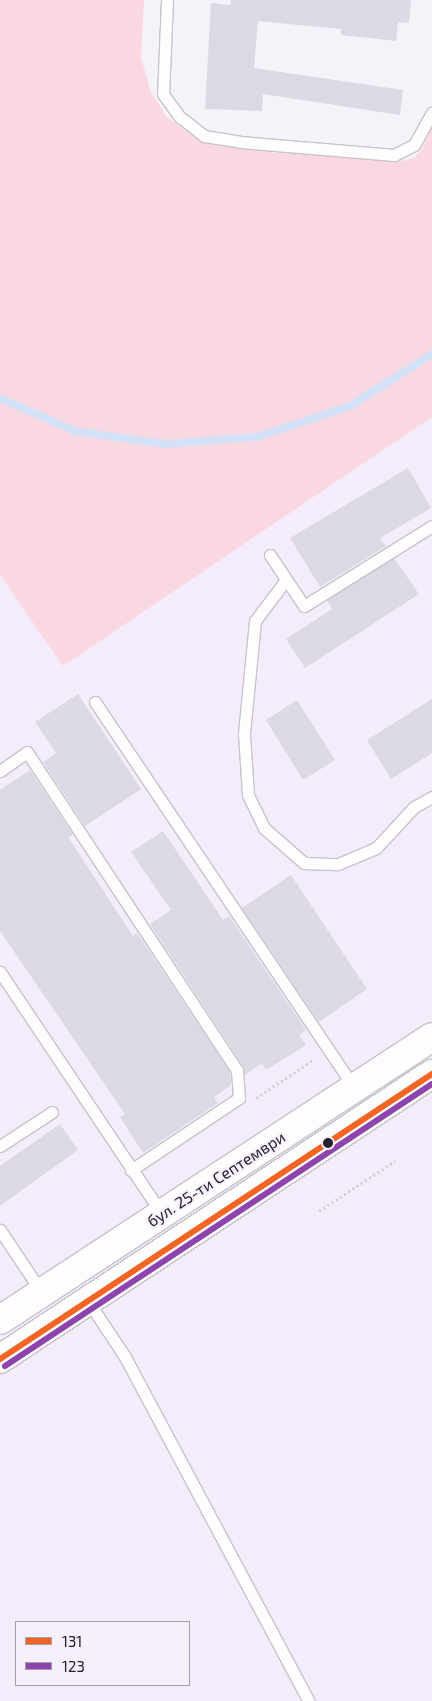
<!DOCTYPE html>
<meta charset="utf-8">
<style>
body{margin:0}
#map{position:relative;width:432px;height:1701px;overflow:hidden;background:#f6f2f9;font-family:"Exo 2",sans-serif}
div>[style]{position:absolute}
.built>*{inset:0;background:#f4ebfb}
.green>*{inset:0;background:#fad8e2}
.stream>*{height:8px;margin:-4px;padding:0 4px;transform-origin:4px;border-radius:4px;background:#d3e1f7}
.building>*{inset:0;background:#dbd9e3}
.path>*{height:3px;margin-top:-1.5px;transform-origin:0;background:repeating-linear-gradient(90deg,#d5d4d6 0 2.5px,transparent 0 5px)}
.roads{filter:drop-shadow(1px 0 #c8c3cb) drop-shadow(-1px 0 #c8c3cb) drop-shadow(0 1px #c8c3cb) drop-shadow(0 -1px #c8c3cb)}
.service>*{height:11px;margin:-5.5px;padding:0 5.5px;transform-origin:5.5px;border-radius:5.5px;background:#fefdfe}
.secondary>*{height:28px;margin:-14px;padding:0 14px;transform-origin:14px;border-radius:14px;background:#fefdfe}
.bus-1>*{height:6px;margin:-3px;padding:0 3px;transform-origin:3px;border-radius:3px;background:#f26522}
.bus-2>*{height:6px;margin:-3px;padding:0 3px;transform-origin:3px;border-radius:3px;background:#8e44ad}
.dots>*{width:14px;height:14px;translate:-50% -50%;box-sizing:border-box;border:2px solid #f6effc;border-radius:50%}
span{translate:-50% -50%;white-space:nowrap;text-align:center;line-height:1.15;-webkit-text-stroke:4px #f6effc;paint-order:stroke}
.street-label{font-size:16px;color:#26202c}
.legend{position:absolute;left:15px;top:1621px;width:175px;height:65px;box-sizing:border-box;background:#f6effc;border:1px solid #a39ca9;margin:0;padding:6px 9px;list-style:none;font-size:15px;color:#26202c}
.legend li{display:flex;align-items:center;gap:10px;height:25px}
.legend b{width:25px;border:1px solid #a39ca9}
</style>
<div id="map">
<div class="built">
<i style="clip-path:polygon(evenodd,432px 417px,432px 1701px,0 1701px,0 575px,63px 665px,432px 417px,16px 1622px,189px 1622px,189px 1685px,16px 1685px,16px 1622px)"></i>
</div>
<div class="green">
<i style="clip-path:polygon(0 0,144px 0,141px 58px,151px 92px,167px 117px,202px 142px,269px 152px,402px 161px,413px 158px,421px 151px,432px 127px,432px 417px,63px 666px,0 575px)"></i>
</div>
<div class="stream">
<i style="left:0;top:398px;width:81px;rotate:24deg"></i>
<i style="left:74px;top:431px;width:92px;rotate:8.1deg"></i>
<i style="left:165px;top:444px;width:92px;rotate:-4.4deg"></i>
<i style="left:257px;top:437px;width:98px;rotate:-18.4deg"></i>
<i style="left:350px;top:406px;width:97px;rotate:-32.4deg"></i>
</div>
<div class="building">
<i style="clip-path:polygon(231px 0,411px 0,409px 23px,398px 22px,396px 41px,341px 35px,341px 29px,258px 21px,254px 68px,403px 90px,400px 115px,263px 94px,262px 111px,205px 109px,211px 3px,230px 5px)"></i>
<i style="clip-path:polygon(408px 468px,431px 508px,380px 538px,386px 546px,320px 587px,290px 538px)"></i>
<i style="clip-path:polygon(394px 558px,419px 594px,305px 668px,286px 639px,332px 609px,327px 600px)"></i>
<i style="clip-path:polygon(78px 694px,141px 789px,85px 826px,43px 762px,56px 753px,35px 722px)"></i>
<i style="clip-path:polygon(432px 699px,432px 753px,391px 779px,367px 740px)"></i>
<i style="clip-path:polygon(297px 700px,335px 760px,303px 780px,266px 720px)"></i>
<i style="clip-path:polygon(30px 770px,73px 835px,68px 837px,133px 936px,137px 933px,230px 1072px,231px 1085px,214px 1097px,218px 1103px,143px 1153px,120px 1117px,125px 1114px,0 931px,0 790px)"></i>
<i style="clip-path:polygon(163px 831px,223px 920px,229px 916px,306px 1030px,299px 1035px,306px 1045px,266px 1070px,262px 1063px,245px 1075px,243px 1066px,150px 924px,171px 910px,131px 852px)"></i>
<i style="clip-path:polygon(291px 875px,367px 989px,319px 1022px,242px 908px)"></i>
<i style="clip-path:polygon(60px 1124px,78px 1150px,0 1206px,0 1166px)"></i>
</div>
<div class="path">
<i style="left:256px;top:1098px;width:69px;rotate:-33.7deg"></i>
<i style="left:319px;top:1211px;width:91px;rotate:-33.3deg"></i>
</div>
<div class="roads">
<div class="service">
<i style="left:167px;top:0;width:94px;rotate:92.4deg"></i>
<i style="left:163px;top:94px;width:29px;rotate:54deg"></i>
<i style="left:180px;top:117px;width:31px;rotate:38deg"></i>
<i style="left:204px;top:136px;width:36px;rotate:9deg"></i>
<i style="left:240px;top:142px;width:155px;rotate:4.8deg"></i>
<i style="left:394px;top:155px;width:22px;rotate:-27deg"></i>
<i style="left:414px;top:145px;width:37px;rotate:-61deg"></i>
<i style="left:270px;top:555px;width:61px;rotate:56.3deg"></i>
<i style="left:304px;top:606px;width:151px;rotate:-32deg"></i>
<i style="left:285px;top:581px;width:50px;rotate:126.9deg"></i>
<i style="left:255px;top:621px;width:114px;rotate:95.6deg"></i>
<i style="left:244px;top:734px;width:61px;rotate:86.2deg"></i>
<i style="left:248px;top:795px;width:37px;rotate:64deg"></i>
<i style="left:264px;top:828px;width:53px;rotate:41.2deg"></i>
<i style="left:304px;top:863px;width:34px;rotate:2deg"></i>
<i style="left:338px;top:864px;width:41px;rotate:-22.8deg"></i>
<i style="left:376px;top:848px;width:56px;rotate:-47.2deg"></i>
<i style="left:414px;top:807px;width:21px;rotate:-29deg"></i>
<i style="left:95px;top:702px;width:465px;rotate:56.1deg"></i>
<i style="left:0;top:771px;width:33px;rotate:-35deg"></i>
<i style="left:27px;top:752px;width:381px;rotate:56.6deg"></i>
<i style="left:237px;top:1070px;width:28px;rotate:86deg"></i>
<i style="left:239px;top:1098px;width:130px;rotate:146.3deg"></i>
<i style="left:0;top:972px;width:291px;rotate:56.2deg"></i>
<i style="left:0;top:1146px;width:62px;rotate:-33.2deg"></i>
<i style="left:0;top:1230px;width:76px;rotate:56.3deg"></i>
<i style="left:88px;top:1301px;width:67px;rotate:56.5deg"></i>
<i style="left:125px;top:1357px;width:390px;rotate:61.9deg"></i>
</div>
<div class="secondary">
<i style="left:0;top:1320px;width:516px;rotate:-33.23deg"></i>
<i style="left:0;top:1359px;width:518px;rotate:-33.41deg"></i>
</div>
</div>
<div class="bus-1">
<i style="left:0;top:1359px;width:518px;rotate:-33.41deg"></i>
</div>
<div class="bus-2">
<i style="left:5px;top:1366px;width:512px;rotate:-33.44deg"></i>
</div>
<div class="dots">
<i style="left:328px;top:1143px;background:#26202c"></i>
</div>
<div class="street-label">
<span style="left:216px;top:1179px;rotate:-33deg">бул. 25-ти Септември</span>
</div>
<ul class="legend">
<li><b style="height:6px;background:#f26522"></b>131</li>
<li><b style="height:6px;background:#8e44ad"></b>123</li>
</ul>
</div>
